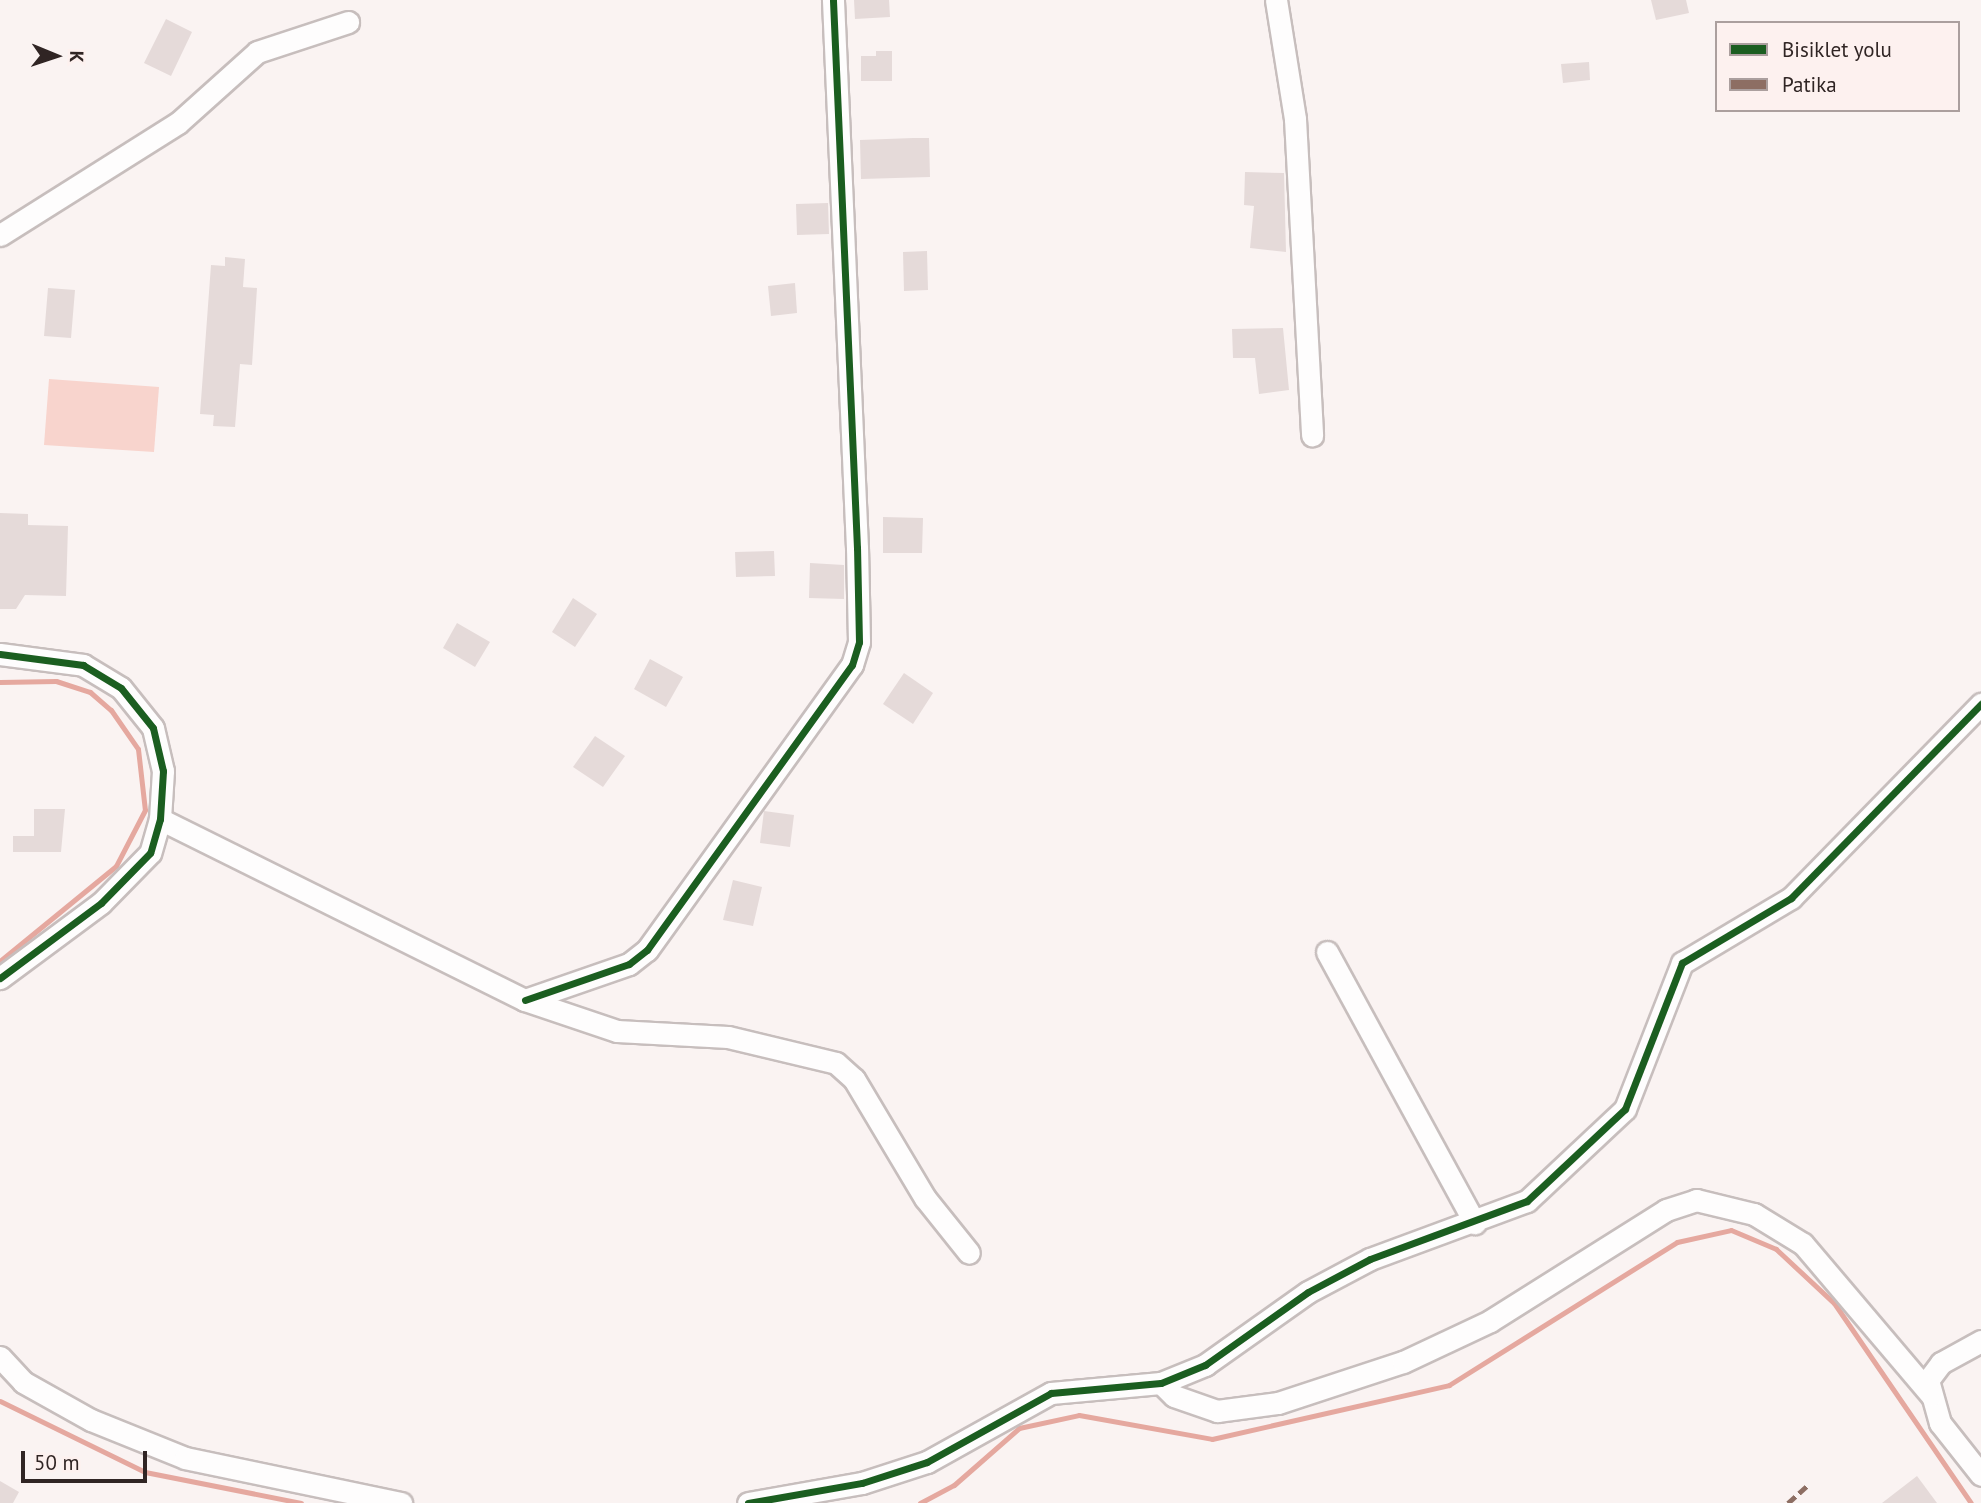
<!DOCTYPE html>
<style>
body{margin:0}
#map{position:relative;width:1981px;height:1503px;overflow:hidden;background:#faf3f2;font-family:"PT Sans",sans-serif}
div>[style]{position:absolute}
.green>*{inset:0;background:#f8d4cd}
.stream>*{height:5px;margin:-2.5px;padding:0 2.5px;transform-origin:2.5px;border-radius:2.5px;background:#e5a89f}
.building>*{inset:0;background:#e5dad9}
.roads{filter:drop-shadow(2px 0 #c7bebd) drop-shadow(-2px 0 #c7bebd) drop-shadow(0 2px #c7bebd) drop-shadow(0 -2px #c7bebd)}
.minor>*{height:21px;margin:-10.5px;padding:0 10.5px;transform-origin:10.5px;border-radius:10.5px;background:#fefdfd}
.quiet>*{height:5px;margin-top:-2.5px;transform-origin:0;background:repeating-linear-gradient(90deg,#8d6e63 0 10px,transparent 0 15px)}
.cycleway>*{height:7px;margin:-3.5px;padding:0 3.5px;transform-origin:3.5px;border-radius:3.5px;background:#1b5e20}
span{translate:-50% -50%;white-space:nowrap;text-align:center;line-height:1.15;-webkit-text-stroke:5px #fdf1ef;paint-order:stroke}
.legend{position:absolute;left:1715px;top:21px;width:245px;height:91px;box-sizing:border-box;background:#fdf1ef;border:2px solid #ab9f9e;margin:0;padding:9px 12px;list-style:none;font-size:21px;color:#302524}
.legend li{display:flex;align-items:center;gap:14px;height:35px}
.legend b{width:35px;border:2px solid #ab9f9e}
.north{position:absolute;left:21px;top:21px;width:70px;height:70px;-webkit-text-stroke:5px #fdf1ef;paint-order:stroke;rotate:92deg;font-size:19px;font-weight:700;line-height:28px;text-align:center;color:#302524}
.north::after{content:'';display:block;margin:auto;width:24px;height:32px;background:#302524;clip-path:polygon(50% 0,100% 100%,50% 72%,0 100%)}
.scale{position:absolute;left:21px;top:1451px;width:126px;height:32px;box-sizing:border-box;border:4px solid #302524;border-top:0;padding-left:9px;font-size:21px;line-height:24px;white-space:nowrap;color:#302524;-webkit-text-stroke:5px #fdf1ef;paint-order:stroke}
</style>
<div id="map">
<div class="green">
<i style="clip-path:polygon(49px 379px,159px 387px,154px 452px,44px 445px)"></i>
</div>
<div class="stream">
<i style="left:0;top:682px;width:56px;rotate:-1deg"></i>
<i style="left:56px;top:681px;width:36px;rotate:18deg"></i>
<i style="left:90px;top:692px;width:28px;rotate:41deg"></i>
<i style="left:111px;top:710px;width:47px;rotate:55.3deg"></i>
<i style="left:138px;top:749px;width:61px;rotate:83.5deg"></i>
<i style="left:145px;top:810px;width:63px;rotate:117.4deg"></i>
<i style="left:116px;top:866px;width:150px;rotate:140.7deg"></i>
<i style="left:0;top:1401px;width:161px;rotate:26.1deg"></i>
<i style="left:145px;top:1472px;width:159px;rotate:11.2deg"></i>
<i style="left:920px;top:1503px;width:38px;rotate:-28deg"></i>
<i style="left:954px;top:1485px;width:86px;rotate:-41.2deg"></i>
<i style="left:1019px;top:1428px;width:61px;rotate:-12.2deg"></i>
<i style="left:1079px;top:1415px;width:135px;rotate:10.2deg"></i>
<i style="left:1212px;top:1439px;width:243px;rotate:-12.8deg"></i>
<i style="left:1449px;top:1385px;width:269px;rotate:-32.1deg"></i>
<i style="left:1677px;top:1242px;width:55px;rotate:-12.5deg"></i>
<i style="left:1731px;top:1230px;width:49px;rotate:22.9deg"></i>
<i style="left:1776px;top:1249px;width:79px;rotate:43deg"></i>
<i style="left:1834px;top:1303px;width:242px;rotate:55.6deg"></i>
</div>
<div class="building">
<i style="clip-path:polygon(854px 0,889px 0,890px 17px,855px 19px)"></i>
<i style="clip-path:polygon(1651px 0,1686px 0,1689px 13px,1656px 20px)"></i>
<i style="clip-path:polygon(166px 19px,192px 32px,171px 76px,144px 63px)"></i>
<i style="clip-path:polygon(876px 51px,892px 51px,892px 81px,861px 81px,861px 56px,876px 56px)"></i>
<i style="clip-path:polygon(1589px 62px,1590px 80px,1563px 83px,1561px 64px)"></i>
<i style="clip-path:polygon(913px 138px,929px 138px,930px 177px,861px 179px,860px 140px)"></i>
<i style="clip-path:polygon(1245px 172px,1284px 173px,1286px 252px,1250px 248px,1254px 206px,1244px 205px)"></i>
<i style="clip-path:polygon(828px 203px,829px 234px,797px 235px,796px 204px)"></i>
<i style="clip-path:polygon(927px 251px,928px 290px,904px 291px,903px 252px)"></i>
<i style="clip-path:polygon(225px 257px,245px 259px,243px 287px,257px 288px,252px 365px,240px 364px,235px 427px,213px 426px,214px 415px,200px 414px,211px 265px,225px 266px)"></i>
<i style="clip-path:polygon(795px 283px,797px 313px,771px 316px,768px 286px)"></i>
<i style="clip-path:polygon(48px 288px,75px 290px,71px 338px,44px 336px)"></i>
<i style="clip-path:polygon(1283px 328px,1289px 390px,1259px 394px,1255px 358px,1233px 358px,1232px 329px)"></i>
<i style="clip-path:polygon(0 513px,28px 514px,28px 525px,68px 526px,66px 596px,25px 595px,16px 609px,0 609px)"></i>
<i style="clip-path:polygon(883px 517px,923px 518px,922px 553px,883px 553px)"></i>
<i style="clip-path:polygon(774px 551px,775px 576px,736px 577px,735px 552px)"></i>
<i style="clip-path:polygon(810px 563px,844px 565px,844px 599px,809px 598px)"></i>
<i style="clip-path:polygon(573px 598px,597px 614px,575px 647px,552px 632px)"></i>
<i style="clip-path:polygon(457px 623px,490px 642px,475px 667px,443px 648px)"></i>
<i style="clip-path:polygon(650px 659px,683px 677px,666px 707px,634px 689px)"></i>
<i style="clip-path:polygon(904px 673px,933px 693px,913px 724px,883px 704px)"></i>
<i style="clip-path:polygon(595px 736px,625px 756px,603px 787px,573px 767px)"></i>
<i style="clip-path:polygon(34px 809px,65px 809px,61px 852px,13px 852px,13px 836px,34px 836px)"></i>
<i style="clip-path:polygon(764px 811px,794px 815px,790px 847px,760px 843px)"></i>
<i style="clip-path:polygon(733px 880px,762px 887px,753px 926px,723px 920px)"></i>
<i style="clip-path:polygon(1917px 1476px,1937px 1503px,1882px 1503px)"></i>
<i style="clip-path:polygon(0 1481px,19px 1492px,13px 1503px,0 1503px)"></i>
</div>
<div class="roads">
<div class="minor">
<i style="left:1276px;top:0;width:121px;rotate:80.9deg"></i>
<i style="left:1295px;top:119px;width:317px;rotate:86.9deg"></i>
<i style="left:0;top:235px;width:210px;rotate:-32.2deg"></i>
<i style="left:178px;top:123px;width:106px;rotate:-41.9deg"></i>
<i style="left:257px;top:52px;width:96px;rotate:-18.2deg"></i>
<i style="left:0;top:654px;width:84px;rotate:7.5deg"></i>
<i style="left:83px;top:665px;width:44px;rotate:31.2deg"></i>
<i style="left:121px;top:688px;width:51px;rotate:51.3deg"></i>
<i style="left:153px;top:728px;width:44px;rotate:76.9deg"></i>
<i style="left:163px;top:771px;width:48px;rotate:93.6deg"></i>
<i style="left:160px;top:819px;width:35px;rotate:106deg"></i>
<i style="left:150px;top:853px;width:70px;rotate:134.4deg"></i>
<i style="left:101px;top:903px;width:126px;rotate:143.4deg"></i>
<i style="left:160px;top:819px;width:407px;rotate:26.4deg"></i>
<i style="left:525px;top:1000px;width:97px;rotate:18.6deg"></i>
<i style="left:617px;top:1031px;width:111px;rotate:3.1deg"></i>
<i style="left:728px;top:1037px;width:111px;rotate:13.5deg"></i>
<i style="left:836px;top:1063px;width:24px;rotate:42deg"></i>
<i style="left:854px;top:1079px;width:139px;rotate:59.2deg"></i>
<i style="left:925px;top:1198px;width:70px;rotate:51.3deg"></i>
<i style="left:1327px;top:952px;width:309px;rotate:61.4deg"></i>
<i style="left:525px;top:1000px;width:110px;rotate:-19.1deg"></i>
<i style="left:629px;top:964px;width:23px;rotate:-38deg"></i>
<i style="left:647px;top:950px;width:351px;rotate:-54.3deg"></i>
<i style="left:852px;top:665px;width:24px;rotate:-73deg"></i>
<i style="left:859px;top:642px;width:94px;rotate:-91.2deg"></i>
<i style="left:857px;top:548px;width:549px;rotate:-92.51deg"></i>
<i style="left:1981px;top:1341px;width:46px;rotate:151.2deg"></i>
<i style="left:1941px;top:1363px;width:21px;rotate:127deg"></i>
<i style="left:1928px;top:1380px;width:45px;rotate:74.4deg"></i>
<i style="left:1940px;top:1423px;width:66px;rotate:51.7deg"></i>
<i style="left:0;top:1357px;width:34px;rotate:47deg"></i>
<i style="left:23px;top:1382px;width:78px;rotate:29.2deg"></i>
<i style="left:91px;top:1420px;width:101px;rotate:22deg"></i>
<i style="left:185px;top:1458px;width:221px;rotate:11.8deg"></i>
<i style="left:1161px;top:1383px;width:18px;rotate:45deg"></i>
<i style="left:1174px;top:1396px;width:46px;rotate:19.2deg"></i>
<i style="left:1217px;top:1411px;width:62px;rotate:-7.5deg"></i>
<i style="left:1278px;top:1403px;width:132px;rotate:-18.2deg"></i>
<i style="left:1403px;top:1362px;width:96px;rotate:-25.2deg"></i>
<i style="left:1490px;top:1321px;width:208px;rotate:-32.2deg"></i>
<i style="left:1666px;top:1210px;width:32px;rotate:-18deg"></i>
<i style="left:1696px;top:1200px;width:60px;rotate:13.6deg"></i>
<i style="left:1754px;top:1214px;width:57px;rotate:31.5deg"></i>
<i style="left:1803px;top:1244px;width:198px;rotate:49.7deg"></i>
<i style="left:748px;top:1503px;width:116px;rotate:-10deg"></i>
<i style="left:862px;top:1483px;width:68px;rotate:-17.9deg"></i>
<i style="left:927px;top:1462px;width:142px;rotate:-29.1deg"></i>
<i style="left:1051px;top:1393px;width:110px;rotate:-5.2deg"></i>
<i style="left:1161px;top:1383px;width:48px;rotate:-22.2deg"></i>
<i style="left:1205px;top:1365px;width:126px;rotate:-35.3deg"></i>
<i style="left:1308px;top:1292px;width:70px;rotate:-28deg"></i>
<i style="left:1370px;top:1259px;width:167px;rotate:-20.3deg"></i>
<i style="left:1527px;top:1201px;width:134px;rotate:-43.2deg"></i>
<i style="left:1625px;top:1109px;width:157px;rotate:-68.7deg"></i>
<i style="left:1682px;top:963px;width:127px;rotate:-30.8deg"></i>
<i style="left:1791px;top:898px;width:272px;rotate:-45.6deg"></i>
</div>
</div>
<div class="quiet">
<i style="left:1788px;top:1503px;width:28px;rotate:-42deg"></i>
</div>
<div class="cycleway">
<i style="left:0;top:654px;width:84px;rotate:7.5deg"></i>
<i style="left:83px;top:665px;width:44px;rotate:31.2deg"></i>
<i style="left:121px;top:688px;width:51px;rotate:51.3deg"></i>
<i style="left:153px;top:728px;width:44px;rotate:76.9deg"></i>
<i style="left:163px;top:771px;width:48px;rotate:93.6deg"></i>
<i style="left:160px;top:819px;width:35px;rotate:106deg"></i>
<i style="left:150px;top:853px;width:70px;rotate:134.4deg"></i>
<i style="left:101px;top:903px;width:126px;rotate:143.4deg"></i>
<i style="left:525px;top:1000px;width:110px;rotate:-19.1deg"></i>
<i style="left:629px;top:964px;width:23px;rotate:-38deg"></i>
<i style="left:647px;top:950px;width:351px;rotate:-54.3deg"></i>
<i style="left:852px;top:665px;width:24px;rotate:-73deg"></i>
<i style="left:859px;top:642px;width:94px;rotate:-91.2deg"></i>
<i style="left:857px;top:548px;width:549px;rotate:-92.51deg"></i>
<i style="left:748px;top:1503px;width:116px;rotate:-10deg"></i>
<i style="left:862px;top:1483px;width:68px;rotate:-17.9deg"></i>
<i style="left:927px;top:1462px;width:142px;rotate:-29.1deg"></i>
<i style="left:1051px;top:1393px;width:110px;rotate:-5.2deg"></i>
<i style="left:1161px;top:1383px;width:48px;rotate:-22.2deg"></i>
<i style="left:1205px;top:1365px;width:126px;rotate:-35.3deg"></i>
<i style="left:1308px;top:1292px;width:70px;rotate:-28deg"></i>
<i style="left:1370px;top:1259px;width:167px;rotate:-20.3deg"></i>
<i style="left:1527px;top:1201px;width:134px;rotate:-43.2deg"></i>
<i style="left:1625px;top:1109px;width:157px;rotate:-68.7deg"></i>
<i style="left:1682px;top:963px;width:127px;rotate:-30.8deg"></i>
<i style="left:1791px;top:898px;width:272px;rotate:-45.6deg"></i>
</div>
<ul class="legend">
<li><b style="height:9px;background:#1b5e20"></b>Bisiklet yolu</li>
<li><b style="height:9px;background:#8d6e63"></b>Patika</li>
</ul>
<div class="north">K</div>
<div class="scale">50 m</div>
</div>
